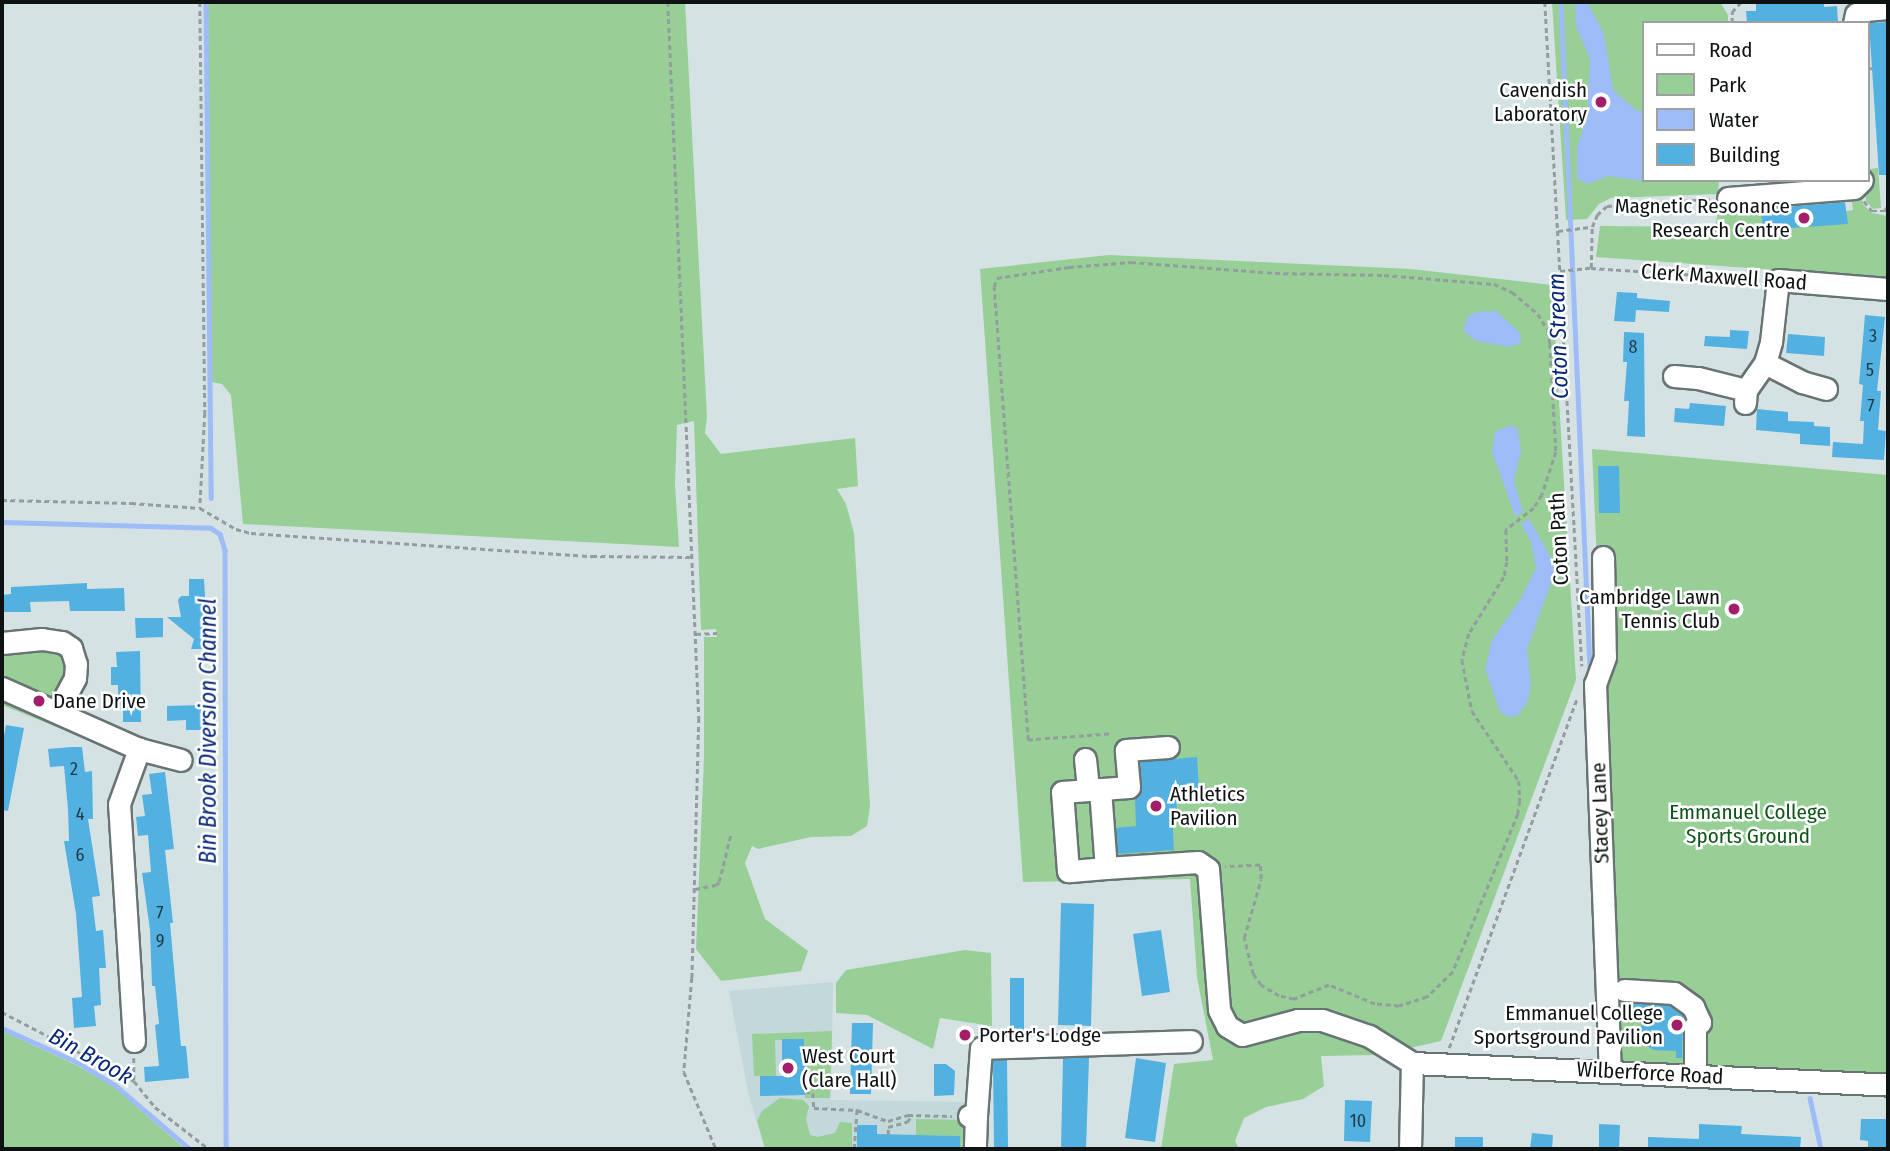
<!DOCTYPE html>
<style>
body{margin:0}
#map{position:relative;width:1890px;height:1151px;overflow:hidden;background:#d5e2e3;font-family:"Fira Sans Condensed",sans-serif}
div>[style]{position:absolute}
.built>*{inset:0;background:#c2d8da}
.green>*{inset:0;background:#97cf97}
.water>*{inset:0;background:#9ebcf7}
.stream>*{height:4.5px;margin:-2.25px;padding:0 2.25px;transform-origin:2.25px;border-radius:2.25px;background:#9ebcf7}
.building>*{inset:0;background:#52b1e1}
.path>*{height:2.5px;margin-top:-1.25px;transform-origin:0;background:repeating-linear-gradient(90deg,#939d9e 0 5px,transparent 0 8.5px)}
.roads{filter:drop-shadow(2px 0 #687374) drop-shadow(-2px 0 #687374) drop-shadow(0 2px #687374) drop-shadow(0 -2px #687374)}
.minor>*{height:21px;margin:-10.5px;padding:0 10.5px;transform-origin:10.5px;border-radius:10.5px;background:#fff}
.dots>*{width:19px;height:19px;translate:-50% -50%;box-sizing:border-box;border:4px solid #fff;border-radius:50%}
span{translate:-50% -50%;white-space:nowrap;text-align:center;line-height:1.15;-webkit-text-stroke:5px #fff;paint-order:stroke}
.number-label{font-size:18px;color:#1f3a46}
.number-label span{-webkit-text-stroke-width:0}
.poi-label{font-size:21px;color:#0e1213}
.right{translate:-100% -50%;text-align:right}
.left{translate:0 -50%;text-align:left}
.street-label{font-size:21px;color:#0e1213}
.park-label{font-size:21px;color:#105619}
.water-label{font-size:23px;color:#07287a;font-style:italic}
.frame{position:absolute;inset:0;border:4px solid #0e1213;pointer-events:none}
.legend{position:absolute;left:1642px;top:21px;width:228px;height:161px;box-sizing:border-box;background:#fff;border:2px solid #9fa0a1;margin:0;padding:9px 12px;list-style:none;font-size:21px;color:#0e1213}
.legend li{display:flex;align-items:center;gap:14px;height:35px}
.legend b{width:35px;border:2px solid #9fa0a1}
</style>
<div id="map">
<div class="built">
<i style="clip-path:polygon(833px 982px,831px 1100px,973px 1102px,985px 1149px,765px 1149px,748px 1092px,729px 991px)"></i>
</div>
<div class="green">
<i style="clip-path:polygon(208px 2px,685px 2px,707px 417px,705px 433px,721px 454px,855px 438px,858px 486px,837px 489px,846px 504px,854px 533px,870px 806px,867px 826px,851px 836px,811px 837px,758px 849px,752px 846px,745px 863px,765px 919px,808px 951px,801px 971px,721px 981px,696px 949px,704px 759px,704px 637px,717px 637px,716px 629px,701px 630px,694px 421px,677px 425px,675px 484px,679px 547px,243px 524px,231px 395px,222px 384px,211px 382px)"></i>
<i style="clip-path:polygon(1552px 2px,1720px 2px,1728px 15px,1728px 23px,1643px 23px,1643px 180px,1719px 180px,1718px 194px,1611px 198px,1599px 204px,1587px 219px,1566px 220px)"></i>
<i style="clip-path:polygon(1878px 168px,1881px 208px,1873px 209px,1866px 201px,1865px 186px,1870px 169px)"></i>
<i style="clip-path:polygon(1861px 188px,1863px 204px,1872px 213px,1888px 216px,1888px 278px,1596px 257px,1600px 226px,1715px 227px,1719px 206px,1761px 201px,1763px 230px,1847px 223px,1846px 211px,1853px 210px,1851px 193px)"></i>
<i style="clip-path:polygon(1109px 255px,1411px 269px,1552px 285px,1576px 680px,1441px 1041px,1401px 1050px,1397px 1064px,1375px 1055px,1321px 1056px,1324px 1086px,1303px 1099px,1266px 1107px,1244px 1118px,1235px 1141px,1239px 1149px,1161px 1149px,1174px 1064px,1213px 1060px,1197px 977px,1190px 879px,1023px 882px,980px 269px)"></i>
<i style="clip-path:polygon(1592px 449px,1888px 475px,1888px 1073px,1619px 1061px)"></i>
<i style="clip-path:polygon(4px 648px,13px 654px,56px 649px,64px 656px,69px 676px,60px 691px,52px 696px,43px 696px,2px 680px,2px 649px)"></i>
<i style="clip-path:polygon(2px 698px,112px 745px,114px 750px,2px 705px)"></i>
<i style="clip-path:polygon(965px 950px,991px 953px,992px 1026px,940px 1018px,933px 1049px,867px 1015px,836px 1013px,836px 983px,846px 970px)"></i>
<i style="clip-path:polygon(2px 1031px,76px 1065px,114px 1087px,185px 1149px,2px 1149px)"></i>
<i style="clip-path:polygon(832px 1031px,830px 1098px,805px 1098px,804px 1039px,775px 1040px,776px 1076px,754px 1076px,752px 1034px)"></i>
<i style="clip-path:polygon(780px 1098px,803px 1100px,809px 1106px,806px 1119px,810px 1135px,818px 1137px,835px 1133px,840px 1122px,852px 1123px,852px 1149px,765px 1149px,757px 1121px,762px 1111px)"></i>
<i style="clip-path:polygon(916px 1119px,966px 1120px,968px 1149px,960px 1149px,960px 1136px,916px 1135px)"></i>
</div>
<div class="water">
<i style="clip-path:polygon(1575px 2px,1587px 2px,1604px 34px,1613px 90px,1636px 110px,1643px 112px,1643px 180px,1685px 180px,1680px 182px,1636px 180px,1609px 176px,1588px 184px,1577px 179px,1577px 146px,1587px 118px,1590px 59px,1576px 26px)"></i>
<i style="clip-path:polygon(1496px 311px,1520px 333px,1521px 343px,1508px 347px,1476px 341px,1463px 331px,1468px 316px,1477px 312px)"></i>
<i style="clip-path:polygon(1510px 425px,1518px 429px,1521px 451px,1514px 481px,1523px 512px,1515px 516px,1492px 452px,1495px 432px)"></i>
<i style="clip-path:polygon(1529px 519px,1553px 561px,1555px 572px,1527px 649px,1531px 686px,1527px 703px,1517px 716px,1509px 717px,1500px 712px,1485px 669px,1492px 640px,1521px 598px,1536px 568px,1531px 542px,1521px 524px)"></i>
</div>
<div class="stream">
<i style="left:206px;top:2px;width:496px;rotate:89.4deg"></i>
<i style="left:1561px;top:2px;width:667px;rotate:87.51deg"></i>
<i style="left:2px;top:522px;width:209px;rotate:1.6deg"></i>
<i style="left:211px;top:528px;width:11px;rotate:34deg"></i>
<i style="left:220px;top:534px;width:17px;rotate:73deg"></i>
<i style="left:225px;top:550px;width:599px;rotate:89.9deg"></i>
<i style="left:2px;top:1028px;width:82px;rotate:24.4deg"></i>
<i style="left:77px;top:1062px;width:44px;rotate:31.2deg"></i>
<i style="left:115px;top:1085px;width:99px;rotate:40.5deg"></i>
<i style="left:1810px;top:1098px;width:52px;rotate:77.8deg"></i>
</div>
<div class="building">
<i style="clip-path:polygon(1756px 2px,1824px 2px,1824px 7px,1837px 6px,1838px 23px,1747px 23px,1746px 11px,1756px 11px)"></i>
<i style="clip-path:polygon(1888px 22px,1888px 175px,1879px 175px,1869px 23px)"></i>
<i style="clip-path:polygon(1845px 202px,1848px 224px,1763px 230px,1761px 209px)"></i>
<i style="clip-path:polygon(1617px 292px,1637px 293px,1637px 298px,1670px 301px,1669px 312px,1636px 310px,1635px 322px,1614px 321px)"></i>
<i style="clip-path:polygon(1865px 315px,1885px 317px,1877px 391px,1881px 391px,1878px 430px,1886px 431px,1884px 460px,1832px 457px,1833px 442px,1863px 444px,1864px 421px,1860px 421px,1863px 385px,1859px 384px)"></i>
<i style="clip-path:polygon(1730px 330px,1749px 331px,1747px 349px,1704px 346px,1705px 336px,1730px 337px)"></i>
<i style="clip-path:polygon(1624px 332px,1644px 333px,1645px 437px,1627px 436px,1629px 401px,1624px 401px,1627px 362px,1623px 362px)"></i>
<i style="clip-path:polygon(1788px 334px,1825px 337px,1824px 356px,1786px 353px)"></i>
<i style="clip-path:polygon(1690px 403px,1726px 406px,1724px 426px,1674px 422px,1675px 408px,1689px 409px)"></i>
<i style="clip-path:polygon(1757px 409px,1788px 412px,1788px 421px,1814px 422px,1814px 426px,1830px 427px,1830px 446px,1800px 444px,1800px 434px,1756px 430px)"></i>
<i style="clip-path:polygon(1598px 466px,1619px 466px,1620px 513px,1599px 513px)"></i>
<i style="clip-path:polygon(189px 579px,204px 579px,208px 649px,191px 649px,194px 639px,167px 617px,181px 617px,178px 600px,181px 596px,189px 596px)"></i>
<i style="clip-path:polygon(87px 583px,87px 589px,124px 588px,125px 611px,70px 611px,69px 601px,30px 602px,31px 612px,2px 612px,2px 595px,11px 594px,11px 587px)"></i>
<i style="clip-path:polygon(135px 618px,163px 618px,163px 637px,136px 638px)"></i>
<i style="clip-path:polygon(140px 651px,141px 722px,123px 722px,123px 710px,118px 710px,118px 685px,111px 685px,111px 667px,117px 667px,116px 652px)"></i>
<i style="clip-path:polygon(202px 705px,203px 730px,186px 730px,186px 720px,167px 721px,167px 706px)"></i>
<i style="clip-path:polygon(6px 725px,24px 728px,8px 811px,2px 810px,2px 747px)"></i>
<i style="clip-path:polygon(71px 747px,82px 747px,85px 772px,92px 771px,93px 819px,88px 819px,100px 896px,92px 897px,96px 931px,103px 930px,106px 968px,99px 968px,101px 1005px,94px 1006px,96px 1026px,74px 1028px,72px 998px,82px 997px,76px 914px,64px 841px,69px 841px,68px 809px,64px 766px,50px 767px,48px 749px)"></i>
<i style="clip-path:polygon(1197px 757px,1199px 790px,1176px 791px,1177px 814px,1172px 814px,1174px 850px,1118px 854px,1116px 828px,1136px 826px,1135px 799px,1142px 787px,1140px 762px)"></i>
<i style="clip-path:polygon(165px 772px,174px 849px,165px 850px,173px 923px,170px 923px,181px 1046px,186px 1046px,189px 1078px,145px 1082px,144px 1067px,159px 1066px,155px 1025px,159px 1024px,155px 986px,152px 986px,150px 930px,142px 873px,151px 872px,148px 835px,138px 836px,136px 817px,145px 816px,142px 795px,152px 794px,149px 774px)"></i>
<i style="clip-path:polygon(1061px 903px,1094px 904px,1091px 1026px,1058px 1025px)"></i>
<i style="clip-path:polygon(1161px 930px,1170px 992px,1142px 996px,1133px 934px)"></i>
<i style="clip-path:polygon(1010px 978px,1024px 978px,1024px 1033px,1010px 1033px)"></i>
<i style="clip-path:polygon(1621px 1002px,1669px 1006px,1683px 1016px,1682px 1058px,1676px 1058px,1676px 1051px,1654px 1050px,1645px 1045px,1641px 1038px,1642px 1015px,1621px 1012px)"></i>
<i style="clip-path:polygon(852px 1023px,873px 1023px,871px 1094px,850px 1094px)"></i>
<i style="clip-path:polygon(782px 1039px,804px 1039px,805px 1095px,760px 1096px,760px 1076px,782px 1076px)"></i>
<i style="clip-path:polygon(1063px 1058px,1089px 1058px,1086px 1149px,1061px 1149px)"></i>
<i style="clip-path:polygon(1136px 1058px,1166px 1063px,1155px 1142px,1125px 1138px)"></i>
<i style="clip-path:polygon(1007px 1060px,1008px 1147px,994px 1148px,993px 1061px)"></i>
<i style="clip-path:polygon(934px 1064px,946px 1064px,955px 1071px,954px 1095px,934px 1096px)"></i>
<i style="clip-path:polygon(1345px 1100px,1372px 1101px,1370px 1142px,1344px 1141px)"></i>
<i style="clip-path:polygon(1861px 1119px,1888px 1119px,1888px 1149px,1868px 1149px,1868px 1141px,1860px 1140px)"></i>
<i style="clip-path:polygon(1599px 1124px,1620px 1125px,1619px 1149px,1599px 1149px)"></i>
<i style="clip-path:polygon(1699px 1124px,1742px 1126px,1741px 1134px,1801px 1137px,1800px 1149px,1648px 1149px,1648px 1137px,1699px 1139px)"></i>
<i style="clip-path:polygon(857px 1125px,877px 1125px,877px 1134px,960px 1136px,960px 1149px,857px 1149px)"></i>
<i style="clip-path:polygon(1532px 1133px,1553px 1135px,1552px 1149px,1530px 1149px)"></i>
<i style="clip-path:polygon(1455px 1137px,1483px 1137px,1483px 1149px,1455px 1149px)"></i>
</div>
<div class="path">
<i style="left:200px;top:2px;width:411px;rotate:89.3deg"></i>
<i style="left:205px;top:413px;width:95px;rotate:93deg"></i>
<i style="left:668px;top:2px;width:717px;rotate:87.52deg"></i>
<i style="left:699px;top:718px;width:260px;rotate:91.5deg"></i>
<i style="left:692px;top:978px;width:94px;rotate:94.9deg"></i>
<i style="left:684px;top:1072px;width:83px;rotate:67.4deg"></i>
<i style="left:1545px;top:2px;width:665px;rotate:86.81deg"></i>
<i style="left:1732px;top:23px;width:11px;rotate:-90deg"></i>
<i style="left:1732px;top:12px;width:13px;rotate:-48deg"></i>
<i style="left:1867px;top:69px;width:5px;rotate:-11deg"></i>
<i style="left:1864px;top:201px;width:13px;rotate:51deg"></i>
<i style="left:1872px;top:211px;width:12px"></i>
<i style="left:1884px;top:211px;width:6px;rotate:-51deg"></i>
<i style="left:1558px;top:231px;width:34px;rotate:-7deg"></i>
<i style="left:1591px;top:268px;width:41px;rotate:-88.6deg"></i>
<i style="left:1592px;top:227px;width:13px;rotate:-67deg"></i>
<i style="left:1597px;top:215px;width:13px;rotate:-42deg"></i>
<i style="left:1607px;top:206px;width:103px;rotate:-3.9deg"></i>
<i style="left:1560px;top:271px;width:31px;rotate:-6deg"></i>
<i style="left:1591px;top:268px;width:169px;rotate:3.7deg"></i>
<i style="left:2px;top:500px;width:129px;rotate:1.3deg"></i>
<i style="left:131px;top:503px;width:69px;rotate:4.1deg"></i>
<i style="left:200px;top:508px;width:42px;rotate:30.3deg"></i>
<i style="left:236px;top:529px;width:16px;rotate:15deg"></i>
<i style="left:251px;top:533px;width:342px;rotate:3.9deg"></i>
<i style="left:592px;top:556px;width:99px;rotate:0.6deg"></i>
<i style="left:696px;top:634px;width:21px;rotate:-3deg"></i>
<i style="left:1109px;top:734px;width:81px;rotate:175.8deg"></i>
<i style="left:1028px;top:740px;width:454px;rotate:-94.3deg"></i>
<i style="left:994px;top:287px;width:9px;rotate:-72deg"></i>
<i style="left:997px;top:278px;width:73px;rotate:-8.7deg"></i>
<i style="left:1069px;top:267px;width:62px;rotate:-4.6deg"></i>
<i style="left:1131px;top:262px;width:144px;rotate:4.4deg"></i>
<i style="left:1275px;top:273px;width:109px;rotate:1.1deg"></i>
<i style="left:1384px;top:275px;width:110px;rotate:4.7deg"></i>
<i style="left:1494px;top:284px;width:20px;rotate:24deg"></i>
<i style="left:1512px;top:292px;width:34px;rotate:40deg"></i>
<i style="left:1538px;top:314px;width:19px;rotate:58deg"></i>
<i style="left:1548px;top:330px;width:14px;rotate:82deg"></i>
<i style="left:1550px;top:344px;width:108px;rotate:86.8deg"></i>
<i style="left:1556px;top:452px;width:45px;rotate:108deg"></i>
<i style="left:1542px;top:495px;width:15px;rotate:122deg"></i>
<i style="left:1534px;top:508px;width:36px;rotate:142deg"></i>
<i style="left:1506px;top:530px;width:32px;rotate:88deg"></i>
<i style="left:1507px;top:562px;width:15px;rotate:101deg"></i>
<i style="left:1504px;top:577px;width:67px;rotate:121.6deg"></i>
<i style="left:1469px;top:634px;width:27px;rotate:105deg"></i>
<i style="left:1462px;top:660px;width:52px;rotate:78.9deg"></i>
<i style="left:1472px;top:711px;width:84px;rotate:56.1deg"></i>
<i style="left:1519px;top:781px;width:20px;rotate:87deg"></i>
<i style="left:1520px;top:801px;width:13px;rotate:99deg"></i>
<i style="left:1518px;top:814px;width:171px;rotate:112.4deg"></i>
<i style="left:1453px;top:972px;width:36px;rotate:136deg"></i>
<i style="left:1427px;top:997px;width:29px;rotate:162deg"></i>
<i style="left:1399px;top:1006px;width:24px;rotate:-175deg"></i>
<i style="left:1375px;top:1004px;width:50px;rotate:-157.6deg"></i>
<i style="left:1329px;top:985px;width:38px;rotate:158deg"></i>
<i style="left:1294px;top:999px;width:15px;rotate:-169deg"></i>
<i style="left:1279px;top:996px;width:21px;rotate:-149deg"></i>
<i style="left:1261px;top:985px;width:14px;rotate:-126deg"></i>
<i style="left:1253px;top:974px;width:37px;rotate:-104deg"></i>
<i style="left:1244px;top:938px;width:61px;rotate:-73.9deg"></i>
<i style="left:1261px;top:879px;width:14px;rotate:-94deg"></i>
<i style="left:1260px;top:865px;width:35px;rotate:177deg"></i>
<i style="left:695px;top:889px;width:21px;rotate:-11deg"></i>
<i style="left:716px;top:885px;width:4px;rotate:-45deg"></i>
<i style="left:719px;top:882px;width:50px;rotate:-76.2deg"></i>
<i style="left:2px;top:1012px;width:149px;rotate:27.6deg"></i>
<i style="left:134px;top:1081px;width:33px;rotate:51deg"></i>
<i style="left:155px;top:1107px;width:68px;rotate:37.9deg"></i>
<i style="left:1449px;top:1048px;width:372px;rotate:-69.9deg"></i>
<i style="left:134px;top:1058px;width:22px;rotate:90deg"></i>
<i style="left:805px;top:1093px;width:8px"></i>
<i style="left:813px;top:1093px;width:15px;rotate:86deg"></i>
<i style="left:814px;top:1108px;width:43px;rotate:2.7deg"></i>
<i style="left:857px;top:1110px;width:33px;rotate:20deg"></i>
<i style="left:888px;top:1121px;width:21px;rotate:-17deg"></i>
<i style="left:908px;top:1115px;width:44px;rotate:1.3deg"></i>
<i style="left:888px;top:1135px;width:8px;rotate:-90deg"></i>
<i style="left:888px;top:1127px;width:20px;rotate:-15deg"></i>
<i style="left:907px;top:1122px;width:9px;rotate:-54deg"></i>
<i style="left:854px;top:1149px;width:39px;rotate:-86deg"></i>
</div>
<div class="roads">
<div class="minor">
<i style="left:1854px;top:23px;width:9px;rotate:-77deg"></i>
<i style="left:1856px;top:14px;width:10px;rotate:-24deg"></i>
<i style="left:1865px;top:10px;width:23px;rotate:-5deg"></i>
<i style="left:1728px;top:198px;width:126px;rotate:-4.5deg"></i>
<i style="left:1854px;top:188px;width:11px;rotate:-45deg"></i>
<i style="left:1765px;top:363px;width:42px;rotate:27.2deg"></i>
<i style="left:1802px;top:382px;width:25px;rotate:16deg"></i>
<i style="left:1674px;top:376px;width:24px;rotate:5deg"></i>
<i style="left:1698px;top:378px;width:49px;rotate:14deg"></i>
<i style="left:1745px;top:403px;width:13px;rotate:-86deg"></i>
<i style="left:1746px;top:390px;width:33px;rotate:-55deg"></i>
<i style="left:1765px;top:363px;width:22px;rotate:-74deg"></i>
<i style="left:1771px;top:342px;width:62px;rotate:-83.6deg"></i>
<i style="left:1778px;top:280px;width:110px;rotate:4.7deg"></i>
<i style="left:1603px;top:557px;width:100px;rotate:88.9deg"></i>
<i style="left:1605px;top:657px;width:29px;rotate:110deg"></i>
<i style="left:1595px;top:684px;width:386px;rotate:87.8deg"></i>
<i style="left:2px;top:643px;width:40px;rotate:-5.7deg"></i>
<i style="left:42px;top:639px;width:20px;rotate:9deg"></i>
<i style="left:62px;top:642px;width:11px;rotate:34deg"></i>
<i style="left:71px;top:648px;width:17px;rotate:73deg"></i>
<i style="left:76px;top:664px;width:14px;rotate:94deg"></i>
<i style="left:75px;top:678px;width:38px;rotate:118deg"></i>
<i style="left:2px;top:688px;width:150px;rotate:24deg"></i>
<i style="left:139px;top:749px;width:43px;rotate:14.7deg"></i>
<i style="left:1085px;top:759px;width:31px;rotate:84deg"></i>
<i style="left:1100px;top:789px;width:79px;rotate:85.7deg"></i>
<i style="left:1106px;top:868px;width:38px;rotate:175deg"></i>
<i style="left:1068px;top:871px;width:79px;rotate:-94.3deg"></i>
<i style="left:1062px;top:792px;width:67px;rotate:-4.3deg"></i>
<i style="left:1129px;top:787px;width:37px;rotate:-95deg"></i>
<i style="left:1126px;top:750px;width:42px;rotate:-4.1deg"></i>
<i style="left:1106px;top:868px;width:92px;rotate:-3.7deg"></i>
<i style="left:1198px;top:862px;width:12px;rotate:35deg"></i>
<i style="left:1208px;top:869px;width:141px;rotate:85.5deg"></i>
<i style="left:1219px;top:1010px;width:18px;rotate:63deg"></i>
<i style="left:1227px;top:1026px;width:17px;rotate:31deg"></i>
<i style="left:1242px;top:1035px;width:58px;rotate:-15deg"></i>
<i style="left:1298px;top:1020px;width:24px"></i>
<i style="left:1322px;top:1020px;width:50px;rotate:18.8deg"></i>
<i style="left:1369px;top:1036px;width:51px;rotate:32.1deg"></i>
<i style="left:1412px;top:1063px;width:477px;rotate:2.6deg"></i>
<i style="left:1624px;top:990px;width:50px;rotate:3.4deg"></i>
<i style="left:1674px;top:993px;width:24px;rotate:36deg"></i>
<i style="left:1693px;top:1007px;width:17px;rotate:65deg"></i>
<i style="left:1700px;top:1022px;width:6px;rotate:141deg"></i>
<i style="left:1695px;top:1026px;width:49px;rotate:90deg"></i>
<i style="left:134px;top:1041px;width:237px;rotate:-93.6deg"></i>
<i style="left:119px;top:804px;width:59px;rotate:-70deg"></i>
<i style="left:969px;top:1116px;width:7px"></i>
<i style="left:976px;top:1116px;width:33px;rotate:92deg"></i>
<i style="left:976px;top:1116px;width:68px;rotate:-85.8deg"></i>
<i style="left:981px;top:1048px;width:210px;rotate:-1.9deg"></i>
<i style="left:1410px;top:1149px;width:86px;rotate:-88.7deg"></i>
</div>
</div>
<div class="dots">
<i style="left:1601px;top:102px;background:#a31d68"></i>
<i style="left:1804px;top:218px;background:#a31d68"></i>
<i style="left:1734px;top:609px;background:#a31d68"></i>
<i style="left:39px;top:701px;background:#a31d68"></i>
<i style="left:1156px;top:806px;background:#a31d68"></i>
<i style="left:1677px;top:1025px;background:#a31d68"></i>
<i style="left:965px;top:1035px;background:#a31d68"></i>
<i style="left:788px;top:1068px;background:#a31d68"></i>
</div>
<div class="number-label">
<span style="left:1873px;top:336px">3</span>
<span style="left:1633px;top:347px">8</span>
<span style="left:1870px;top:370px">5</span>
<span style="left:1871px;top:406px">7</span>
<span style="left:74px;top:769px">2</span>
<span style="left:80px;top:814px">4</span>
<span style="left:80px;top:855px">6</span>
<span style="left:160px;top:913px">7</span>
<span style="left:160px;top:941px">9</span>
<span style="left:1358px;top:1121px">10</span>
</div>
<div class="poi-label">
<span class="right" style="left:1587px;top:102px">Cavendish<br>Laboratory</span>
<span class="right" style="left:1790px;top:218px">Magnetic Resonance<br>Research Centre</span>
<span class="right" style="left:1720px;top:609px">Cambridge Lawn<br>Tennis Club</span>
<span class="left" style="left:53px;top:701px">Dane Drive</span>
<span class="left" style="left:1170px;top:806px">Athletics<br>Pavilion</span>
<span class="right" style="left:1663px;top:1025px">Emmanuel College<br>Sportsground Pavilion</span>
<span class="left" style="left:979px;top:1035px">Porter's Lodge</span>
<span class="left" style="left:802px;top:1068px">West Court<br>(Clare Hall)</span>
</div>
<div class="street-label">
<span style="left:1724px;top:277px;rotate:4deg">Clerk Maxwell Road</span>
<span style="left:1559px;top:539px;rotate:-93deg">Coton Path</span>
<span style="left:1600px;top:813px;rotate:-92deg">Stacey Lane</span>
<span style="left:1650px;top:1073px;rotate:3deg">Wilberforce Road</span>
</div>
<div class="park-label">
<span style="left:1748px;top:824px">Emmanuel College<br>Sports Ground</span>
</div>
<div class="water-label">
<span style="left:1558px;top:336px;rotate:-92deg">Coton Stream</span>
<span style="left:208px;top:731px;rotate:-90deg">Bin Brook Diversion Channel</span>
<span style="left:91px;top:1056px;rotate:29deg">Bin Brook</span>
</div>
<div class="frame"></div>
<ul class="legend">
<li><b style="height:9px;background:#fff"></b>Road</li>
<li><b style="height:19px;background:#97cf97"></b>Park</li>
<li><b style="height:19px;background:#9ebcf7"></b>Water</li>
<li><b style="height:19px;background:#52b1e1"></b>Building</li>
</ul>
</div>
